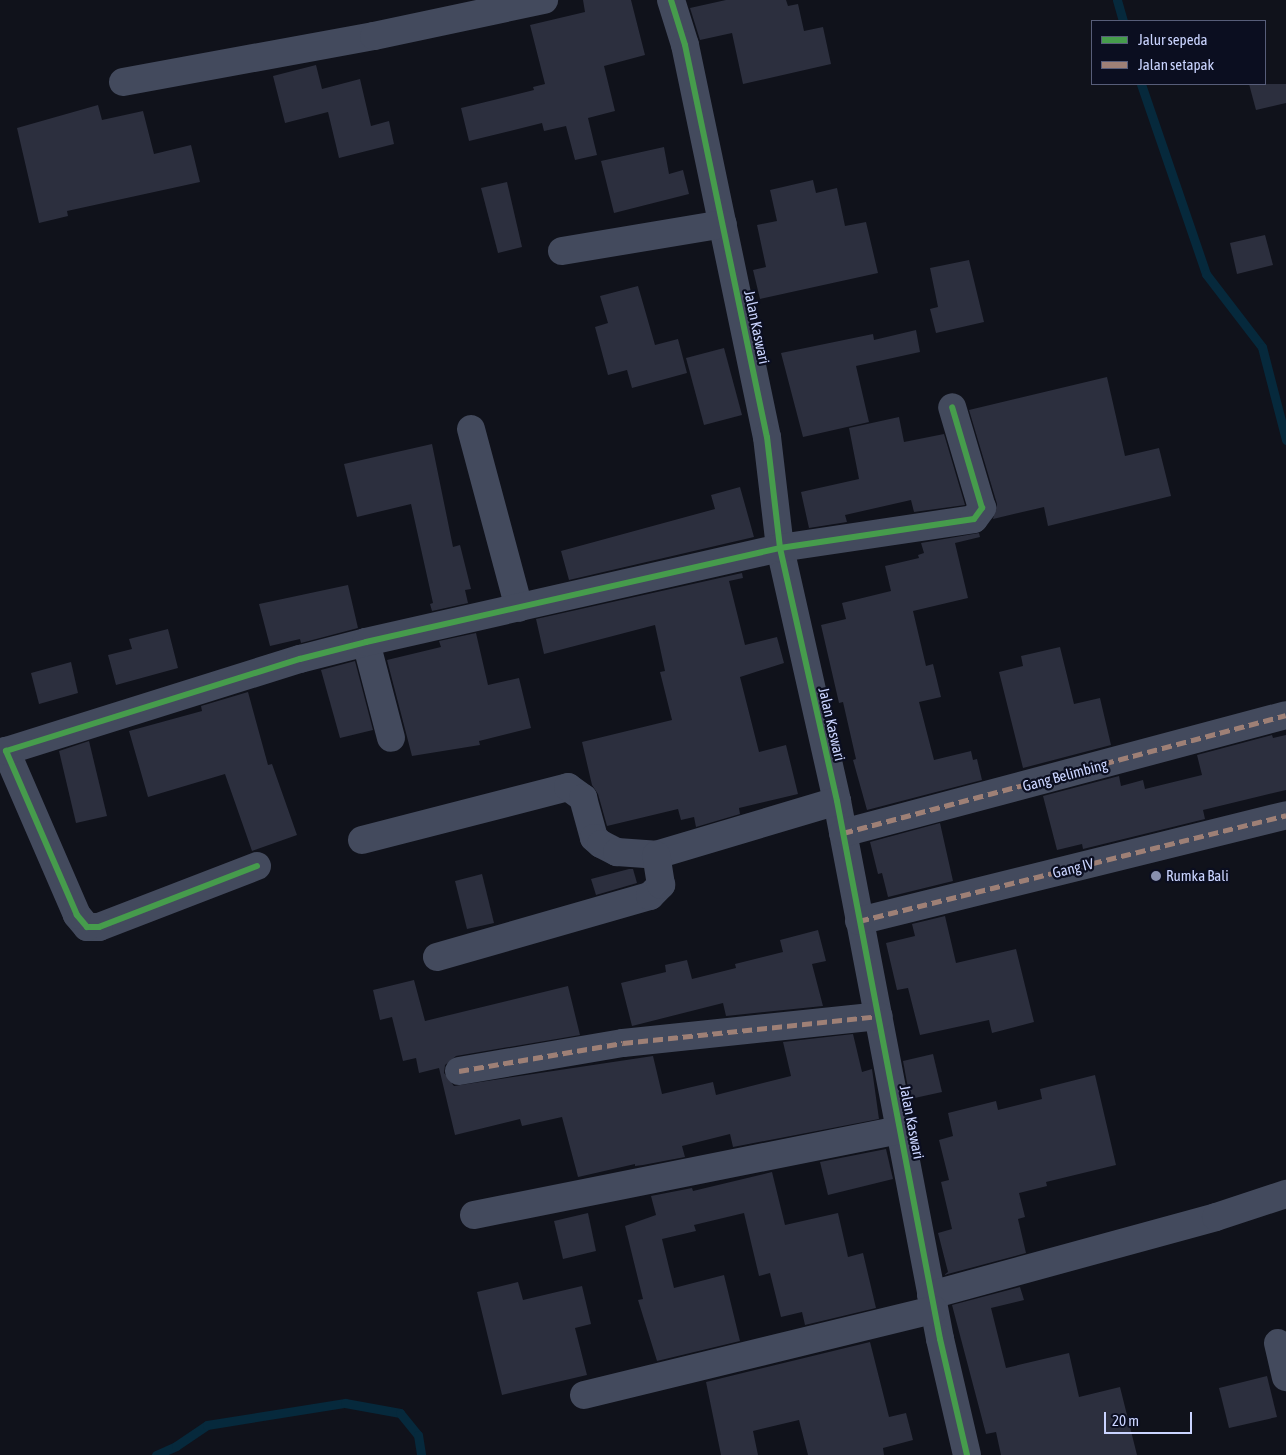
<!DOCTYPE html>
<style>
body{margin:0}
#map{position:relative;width:1286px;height:1455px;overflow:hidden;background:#10121b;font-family:"Asap Condensed",sans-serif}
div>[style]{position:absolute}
.stream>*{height:9px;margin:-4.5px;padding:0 4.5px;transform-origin:4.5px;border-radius:4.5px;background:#06293c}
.building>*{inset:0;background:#2c2f3e}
.minor>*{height:28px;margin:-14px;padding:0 14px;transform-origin:14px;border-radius:14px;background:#434a5d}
.quiet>*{height:5px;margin-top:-2.5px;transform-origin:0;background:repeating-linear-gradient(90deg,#9e8076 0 10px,transparent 0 15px)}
.cycleway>*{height:6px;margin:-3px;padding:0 3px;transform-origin:3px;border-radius:3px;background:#469c4c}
.dots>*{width:14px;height:14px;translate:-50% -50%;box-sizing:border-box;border:2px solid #0b0e20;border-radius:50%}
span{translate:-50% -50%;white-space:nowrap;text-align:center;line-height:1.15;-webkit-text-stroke:4.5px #0b0e20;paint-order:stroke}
.street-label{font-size:15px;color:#cad4ff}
.poi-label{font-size:15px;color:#cad4ff}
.left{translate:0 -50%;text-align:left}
.legend{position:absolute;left:1091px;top:20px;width:175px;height:65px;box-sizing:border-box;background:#0b0e20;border:1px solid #575d79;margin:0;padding:6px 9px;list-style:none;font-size:15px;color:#cad4ff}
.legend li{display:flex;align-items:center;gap:10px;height:25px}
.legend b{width:25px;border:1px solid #575d79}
.scale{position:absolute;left:1104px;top:1412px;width:88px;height:22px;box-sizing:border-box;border:2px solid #cad4ff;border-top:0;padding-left:6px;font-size:15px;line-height:18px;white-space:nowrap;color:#cad4ff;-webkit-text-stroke:4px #0b0e20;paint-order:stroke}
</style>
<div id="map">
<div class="stream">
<i style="left:1117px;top:0;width:22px;rotate:74deg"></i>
<i style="left:1141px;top:84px;width:201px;rotate:71.1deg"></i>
<i style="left:1206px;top:274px;width:92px;rotate:52.5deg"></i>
<i style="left:1262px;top:347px;width:96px;rotate:75.5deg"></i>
<i style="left:156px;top:1455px;width:22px;rotate:-24deg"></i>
<i style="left:176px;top:1446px;width:37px;rotate:-34deg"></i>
<i style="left:207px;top:1425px;width:140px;rotate:-9.1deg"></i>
<i style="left:345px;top:1403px;width:56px;rotate:10.3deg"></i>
<i style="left:400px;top:1413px;width:28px;rotate:51deg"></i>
<i style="left:418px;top:1435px;width:20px;rotate:81deg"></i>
</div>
<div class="building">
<i style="clip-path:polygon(583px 0,631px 0,645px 55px,604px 66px,615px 111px,588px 118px,597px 155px,575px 160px,566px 126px,544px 131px,542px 123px,469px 141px,461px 108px,534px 90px,533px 87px,545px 84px,530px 25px,585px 12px)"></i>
<i style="clip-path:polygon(726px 0,786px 0,788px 6px,798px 4px,804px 31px,823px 27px,831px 64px,743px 84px,732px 33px,700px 40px,690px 8px)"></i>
<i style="clip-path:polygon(316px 65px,322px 89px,360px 79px,371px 126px,389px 121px,394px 144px,339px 158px,328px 112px,285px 123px,273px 76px)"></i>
<i style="clip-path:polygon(1249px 84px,1286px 84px,1286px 103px,1256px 110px)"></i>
<i style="clip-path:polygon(98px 105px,102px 120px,143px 111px,154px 154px,191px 145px,200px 182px,67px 211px,68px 216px,39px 223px,17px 128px)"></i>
<i style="clip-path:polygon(664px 147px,669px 174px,683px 170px,689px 194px,614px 213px,601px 161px)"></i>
<i style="clip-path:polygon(813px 180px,816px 193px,837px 188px,845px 226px,866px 222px,878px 273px,760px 299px,753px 270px,766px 267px,757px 225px,777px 221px,770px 190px)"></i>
<i style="clip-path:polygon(507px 182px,522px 247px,498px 253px,481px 188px)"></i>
<i style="clip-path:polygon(1265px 235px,1273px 265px,1237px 274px,1230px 243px)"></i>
<i style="clip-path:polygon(969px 260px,984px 322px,936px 333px,930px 309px,938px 307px,930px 268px)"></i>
<i style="clip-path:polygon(638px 286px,655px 345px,678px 339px,687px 373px,632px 388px,627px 370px,608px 375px,595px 327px,608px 323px,600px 296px)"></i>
<i style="clip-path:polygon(916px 330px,920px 352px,856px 366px,869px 422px,803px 437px,781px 353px,873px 334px,874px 340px)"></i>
<i style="clip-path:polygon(724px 348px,742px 415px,704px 425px,686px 358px)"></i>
<i style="clip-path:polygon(1107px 377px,1125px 456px,1159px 448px,1171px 496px,1048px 526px,1044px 507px,993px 519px,997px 504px,969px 410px)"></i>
<i style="clip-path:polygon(899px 417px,904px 442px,944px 434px,965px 505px,914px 512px,911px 500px,845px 515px,847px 522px,809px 528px,801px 492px,859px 479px,849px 428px)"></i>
<i style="clip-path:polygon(432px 444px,453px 547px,460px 545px,471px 589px,465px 590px,468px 603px,432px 611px,430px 604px,433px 603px,411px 504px,357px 517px,344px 464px)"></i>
<i style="clip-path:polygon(740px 487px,754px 537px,569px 580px,561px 551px,715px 509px,711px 495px)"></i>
<i style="clip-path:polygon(979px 533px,980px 537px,955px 543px,968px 598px,913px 611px,926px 666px,933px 664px,941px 697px,919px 702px,934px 760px,971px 751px,973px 760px,977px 759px,982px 780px,867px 810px,853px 760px,856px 759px,843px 702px,839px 703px,821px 625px,846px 619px,842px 603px,891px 591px,885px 566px,919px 558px,918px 555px,924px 553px,921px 543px)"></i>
<i style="clip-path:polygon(742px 573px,743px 578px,729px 581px,745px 645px,777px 637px,784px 663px,740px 677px,759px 752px,786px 745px,798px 794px,739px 808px,740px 814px,696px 827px,694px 817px,681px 820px,678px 809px,607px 826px,598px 794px,592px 785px,582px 742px,672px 720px,660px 672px,665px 671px,655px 625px,544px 654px,536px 619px)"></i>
<i style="clip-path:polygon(348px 585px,358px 628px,301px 643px,300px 639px,270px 646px,259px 604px)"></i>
<i style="clip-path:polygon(168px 629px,178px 668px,116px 685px,108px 655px,132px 649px,129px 639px)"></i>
<i style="clip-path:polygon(476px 633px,488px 685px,519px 678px,531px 728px,479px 741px,480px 745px,412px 756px,387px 660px,441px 647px,439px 641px)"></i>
<i style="clip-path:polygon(1060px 647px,1074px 704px,1100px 698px,1111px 745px,1023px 768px,999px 672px,1023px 666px,1021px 656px)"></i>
<i style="clip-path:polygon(355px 661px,373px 730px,340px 738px,321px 670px)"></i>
<i style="clip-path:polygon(71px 662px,78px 693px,39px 704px,31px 673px)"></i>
<i style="clip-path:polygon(248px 692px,268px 765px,272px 764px,297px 835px,252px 851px,225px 774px,148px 797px,129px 731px,202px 711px,201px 706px)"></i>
<i style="clip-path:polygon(1272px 735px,1273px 738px,1286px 735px,1286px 790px,1203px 810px,1205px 819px,1083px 849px,1082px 844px,1057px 850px,1043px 796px,1119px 776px,1121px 786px,1143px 780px,1145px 789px,1202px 775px,1197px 755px)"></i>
<i style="clip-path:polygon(89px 741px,107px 816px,76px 823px,59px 751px)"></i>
<i style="clip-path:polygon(940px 823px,953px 881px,888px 897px,882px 873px,878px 874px,870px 842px)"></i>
<i style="clip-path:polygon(629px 869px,633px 869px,637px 883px,596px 895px,591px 879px)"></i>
<i style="clip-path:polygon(482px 874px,494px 923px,467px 929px,455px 881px)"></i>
<i style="clip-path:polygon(945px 916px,956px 963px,1016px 949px,1034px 1022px,992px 1033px,989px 1020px,920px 1035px,908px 988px,897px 990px,886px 943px,915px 936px,912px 924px)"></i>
<i style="clip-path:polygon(818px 930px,826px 961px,812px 964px,823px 1006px,726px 1016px,723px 1003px,632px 1026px,621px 983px,666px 972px,665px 965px,687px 960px,692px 979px,736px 968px,735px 964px,783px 952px,780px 940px)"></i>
<i style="clip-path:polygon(414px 980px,425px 1021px,568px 986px,580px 1035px,456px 1056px,445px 1065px,444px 1073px,454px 1086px,653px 1056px,662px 1094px,713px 1082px,716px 1095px,791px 1076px,783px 1042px,853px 1034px,862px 1072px,872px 1069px,879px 1119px,733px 1147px,730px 1134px,682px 1146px,685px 1157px,643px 1165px,635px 1166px,635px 1164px,578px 1177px,562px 1117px,522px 1126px,520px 1119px,455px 1135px,439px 1068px,419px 1073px,416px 1058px,403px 1061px,392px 1017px,380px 1020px,373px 990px)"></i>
<i style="clip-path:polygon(933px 1054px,942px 1092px,910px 1099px,903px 1061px)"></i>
<i style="clip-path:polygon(1095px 1075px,1116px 1165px,1046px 1182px,1047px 1186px,1019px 1193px,1025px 1217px,1018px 1219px,1026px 1253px,944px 1275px,948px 1272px,938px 1233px,952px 1229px,941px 1182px,949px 1180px,939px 1140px,953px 1136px,948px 1113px,996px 1101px,998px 1110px,1042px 1099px,1040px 1089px)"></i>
<i style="clip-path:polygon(886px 1149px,893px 1179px,828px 1195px,820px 1162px)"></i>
<i style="clip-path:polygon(772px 1172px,785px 1225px,838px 1213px,848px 1257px,863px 1253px,876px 1308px,805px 1325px,802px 1312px,781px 1317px,770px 1273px,759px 1276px,744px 1213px,694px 1225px,696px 1231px,662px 1239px,674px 1288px,724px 1275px,740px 1341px,657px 1361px,638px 1300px,643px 1299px,625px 1226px,656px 1215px,651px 1196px,692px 1188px,693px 1191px)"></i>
<i style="clip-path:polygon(588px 1213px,596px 1251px,563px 1259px,554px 1221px)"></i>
<i style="clip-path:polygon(518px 1282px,523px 1300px,582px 1286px,591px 1324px,575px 1328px,587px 1375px,502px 1395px,477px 1292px)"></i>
<i style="clip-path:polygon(1020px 1287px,1024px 1300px,991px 1308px,1006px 1368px,1069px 1353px,1079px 1397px,1120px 1387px,1137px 1455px,1001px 1455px,996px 1432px,986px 1434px,952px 1305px)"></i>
<i style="clip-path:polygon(870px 1342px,889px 1417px,906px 1413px,913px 1440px,883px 1448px,884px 1455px,808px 1455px,799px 1420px,753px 1431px,758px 1455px,721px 1455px,706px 1382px)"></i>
<i style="clip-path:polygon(1267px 1376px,1277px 1417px,1229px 1428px,1219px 1388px)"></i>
</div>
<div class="minor">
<i style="left:671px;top:0;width:47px;rotate:72.7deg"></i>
<i style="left:685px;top:45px;width:400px;rotate:78.2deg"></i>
<i style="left:767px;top:437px;width:112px;rotate:83.3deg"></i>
<i style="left:780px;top:548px;width:259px;rotate:77.3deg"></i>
<i style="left:837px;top:801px;width:548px;rotate:79.16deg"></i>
<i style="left:940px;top:1339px;width:119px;rotate:76.9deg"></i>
<i style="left:123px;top:82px;width:255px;rotate:-10.4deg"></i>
<i style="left:374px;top:36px;width:174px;rotate:-12deg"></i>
<i style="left:562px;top:251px;width:163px;rotate:-9.5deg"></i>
<i style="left:471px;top:429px;width:185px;rotate:75deg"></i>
<i style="left:366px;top:642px;width:99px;rotate:75.4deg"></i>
<i style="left:843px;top:833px;width:458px;rotate:-14.9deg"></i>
<i style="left:362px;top:840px;width:213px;rotate:-14.4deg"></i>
<i style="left:568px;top:787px;width:19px;rotate:36deg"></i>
<i style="left:583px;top:798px;width:41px;rotate:74.6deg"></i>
<i style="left:594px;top:838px;width:9px;rotate:41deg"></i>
<i style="left:601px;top:844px;width:18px;rotate:27deg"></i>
<i style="left:617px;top:852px;width:39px;rotate:4deg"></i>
<i style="left:656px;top:855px;width:189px;rotate:-16.6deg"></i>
<i style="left:257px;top:866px;width:169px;rotate:158.9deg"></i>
<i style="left:99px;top:927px;width:12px;rotate:180deg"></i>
<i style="left:87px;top:927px;width:16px;rotate:-130deg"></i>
<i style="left:77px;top:915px;width:179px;rotate:-113.4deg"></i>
<i style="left:6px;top:751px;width:308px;rotate:-17.4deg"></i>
<i style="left:300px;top:659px;width:68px;rotate:-14.4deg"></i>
<i style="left:366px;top:642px;width:425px;rotate:-12.8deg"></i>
<i style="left:780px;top:548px;width:196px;rotate:-8.5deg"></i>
<i style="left:974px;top:519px;width:14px;rotate:-54deg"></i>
<i style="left:982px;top:508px;width:105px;rotate:-106.5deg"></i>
<i style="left:859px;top:921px;width:440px;rotate:-13.9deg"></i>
<i style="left:437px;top:957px;width:222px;rotate:-16deg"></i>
<i style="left:650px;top:896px;width:16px;rotate:-45deg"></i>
<i style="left:661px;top:885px;width:30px;rotate:-99deg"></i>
<i style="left:459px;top:1071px;width:166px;rotate:-9.7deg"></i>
<i style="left:623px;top:1043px;width:257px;rotate:-6deg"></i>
<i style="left:474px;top:1215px;width:435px;rotate:-11.3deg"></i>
<i style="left:931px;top:1295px;width:295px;rotate:-15.3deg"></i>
<i style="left:1216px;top:1217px;width:74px;rotate:-18.2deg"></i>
<i style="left:1278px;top:1343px;width:35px;rotate:77deg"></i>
<i style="left:584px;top:1395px;width:360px;rotate:-13.7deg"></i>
</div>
<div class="quiet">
<i style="left:843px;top:833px;width:458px;rotate:-14.9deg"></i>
<i style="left:859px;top:921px;width:440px;rotate:-13.9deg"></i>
<i style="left:459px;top:1071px;width:166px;rotate:-9.7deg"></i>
<i style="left:623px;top:1043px;width:257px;rotate:-6deg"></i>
</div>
<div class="cycleway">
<i style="left:671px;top:0;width:47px;rotate:72.7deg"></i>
<i style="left:685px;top:45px;width:400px;rotate:78.2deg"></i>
<i style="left:767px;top:437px;width:112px;rotate:83.3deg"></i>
<i style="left:780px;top:548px;width:259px;rotate:77.3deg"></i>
<i style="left:837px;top:801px;width:548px;rotate:79.16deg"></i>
<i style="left:940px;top:1339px;width:119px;rotate:76.9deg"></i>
<i style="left:257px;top:866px;width:169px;rotate:158.9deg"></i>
<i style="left:99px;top:927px;width:12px;rotate:180deg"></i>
<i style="left:87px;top:927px;width:16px;rotate:-130deg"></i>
<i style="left:77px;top:915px;width:179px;rotate:-113.4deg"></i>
<i style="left:6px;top:751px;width:308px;rotate:-17.4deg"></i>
<i style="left:300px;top:659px;width:68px;rotate:-14.4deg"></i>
<i style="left:366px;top:642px;width:425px;rotate:-12.8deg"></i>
<i style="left:780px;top:548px;width:196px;rotate:-8.5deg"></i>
<i style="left:974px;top:519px;width:14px;rotate:-54deg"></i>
<i style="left:982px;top:508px;width:105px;rotate:-106.5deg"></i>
</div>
<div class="dots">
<i style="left:1156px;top:876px;background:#8990af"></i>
</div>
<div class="street-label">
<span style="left:757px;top:327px;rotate:78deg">Jalan Kaswari</span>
<span style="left:832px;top:724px;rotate:77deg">Jalan Kaswari</span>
<span style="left:1065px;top:775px;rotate:-15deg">Gang Belimbing</span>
<span style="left:1073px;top:868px;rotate:-14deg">Gang IV</span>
<span style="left:912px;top:1122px;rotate:79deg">Jalan Kaswari</span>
</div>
<div class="poi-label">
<span class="left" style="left:1166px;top:876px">Rumka Bali</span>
</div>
<ul class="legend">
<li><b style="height:6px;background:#469c4c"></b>Jalur sepeda</li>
<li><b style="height:6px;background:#9e8076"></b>Jalan setapak</li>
</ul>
<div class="scale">20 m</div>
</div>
